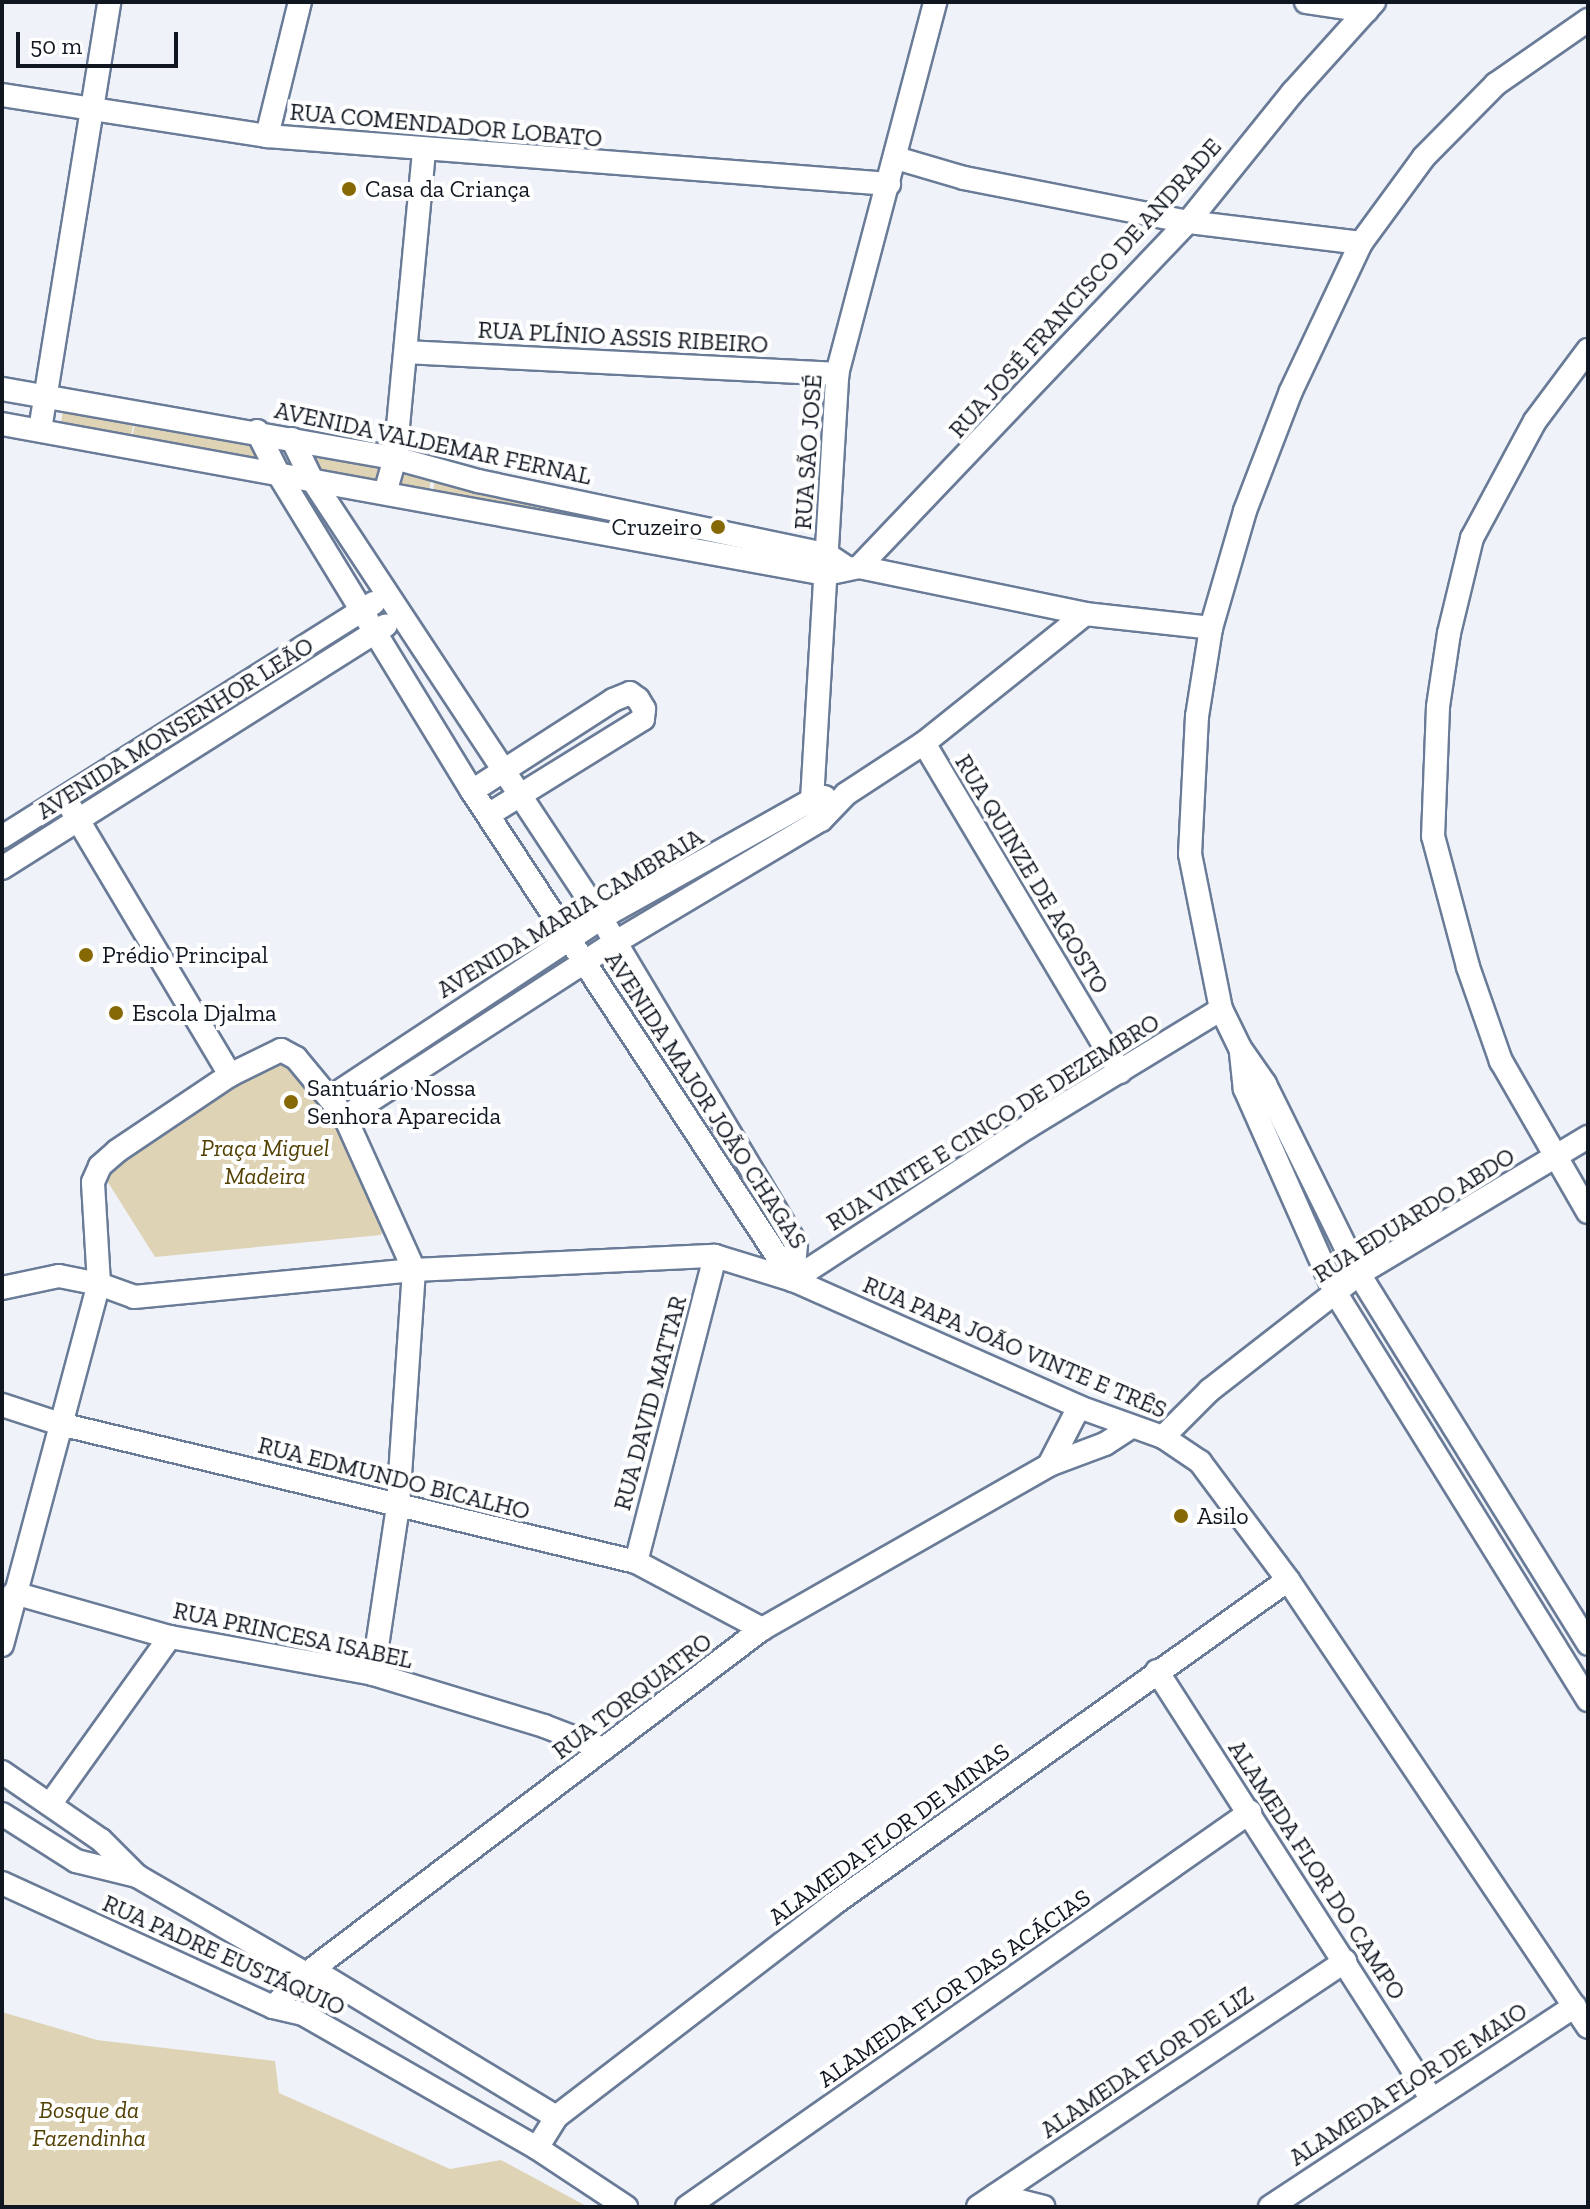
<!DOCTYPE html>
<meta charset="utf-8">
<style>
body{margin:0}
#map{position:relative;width:1590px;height:2209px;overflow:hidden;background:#eff3f9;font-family:"Zilla Slab",serif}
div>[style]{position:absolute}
.green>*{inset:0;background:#dfd3b5}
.roads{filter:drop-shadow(2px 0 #697b97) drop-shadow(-2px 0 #697b97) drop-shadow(0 2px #697b97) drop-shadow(0 -2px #697b97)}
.minor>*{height:22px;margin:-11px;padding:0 11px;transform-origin:11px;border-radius:11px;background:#fff}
.dots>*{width:22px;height:22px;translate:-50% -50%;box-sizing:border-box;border:4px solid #fff;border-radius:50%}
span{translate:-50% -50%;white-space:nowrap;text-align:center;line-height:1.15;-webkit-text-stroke:8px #fff;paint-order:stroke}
.street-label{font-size:24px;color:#101721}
.poi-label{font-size:24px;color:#101721}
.left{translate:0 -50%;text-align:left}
.right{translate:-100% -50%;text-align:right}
.park-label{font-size:24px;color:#544204;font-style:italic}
.frame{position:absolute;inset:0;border:4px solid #101721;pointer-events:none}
.scale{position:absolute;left:16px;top:32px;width:162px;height:36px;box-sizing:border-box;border:4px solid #101721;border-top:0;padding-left:10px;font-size:24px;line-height:28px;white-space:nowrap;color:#101721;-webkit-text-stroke:6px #fff;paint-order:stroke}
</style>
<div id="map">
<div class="green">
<i style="clip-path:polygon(63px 407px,135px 412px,130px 444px,61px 426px)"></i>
<i style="clip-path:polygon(137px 413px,251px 434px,269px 469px,131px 444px)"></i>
<i style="clip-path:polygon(308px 453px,431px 478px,428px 498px,324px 479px)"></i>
<i style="clip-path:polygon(435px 478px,581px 508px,580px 516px,575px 525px,432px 499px)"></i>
<i style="clip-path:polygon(275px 1055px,288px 1058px,340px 1117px,385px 1223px,381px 1235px,155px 1257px,104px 1176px,109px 1165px)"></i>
<i style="clip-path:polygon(2px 2012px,97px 2040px,275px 2061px,279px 2093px,450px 2169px,501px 2160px,588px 2207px,2px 2207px)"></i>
</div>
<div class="roads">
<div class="minor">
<i style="left:1306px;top:2px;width:61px;rotate:8.5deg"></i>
<i style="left:1588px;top:20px;width:112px;rotate:145.2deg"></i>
<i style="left:1496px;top:84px;width:103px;rotate:134.6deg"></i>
<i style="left:1424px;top:157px;width:107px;rotate:126.2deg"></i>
<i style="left:1361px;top:243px;width:164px;rotate:115.3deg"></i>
<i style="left:1291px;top:391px;width:129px;rotate:111deg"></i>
<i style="left:1245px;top:511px;width:122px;rotate:106.2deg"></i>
<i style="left:1211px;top:628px;width:89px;rotate:99deg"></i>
<i style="left:1197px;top:716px;width:138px;rotate:92.9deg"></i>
<i style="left:1190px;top:854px;width:158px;rotate:78.7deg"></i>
<i style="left:1221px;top:1009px;width:43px;rotate:64deg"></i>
<i style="left:1240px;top:1048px;width:44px;rotate:55.2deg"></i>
<i style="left:1265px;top:1084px;width:212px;rotate:63.7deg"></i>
<i style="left:1359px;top:1274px;width:435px;rotate:58.2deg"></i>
<i style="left:2px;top:95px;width:268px;rotate:8.8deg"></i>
<i style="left:267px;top:136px;width:624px;rotate:4.41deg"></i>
<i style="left:267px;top:136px;width:138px;rotate:-76.2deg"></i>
<i style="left:896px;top:158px;width:71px;rotate:16.4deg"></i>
<i style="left:964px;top:178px;width:228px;rotate:11.1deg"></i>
<i style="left:1188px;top:222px;width:174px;rotate:6.9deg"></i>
<i style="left:1588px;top:350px;width:89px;rotate:126.7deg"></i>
<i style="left:1535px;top:421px;width:133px;rotate:118.3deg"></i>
<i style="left:1472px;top:538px;width:98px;rotate:103.6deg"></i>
<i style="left:1449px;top:633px;width:75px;rotate:98.5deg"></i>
<i style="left:1438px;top:707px;width:129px;rotate:92.2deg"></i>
<i style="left:1433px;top:836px;width:136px;rotate:75deg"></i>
<i style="left:1468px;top:967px;width:100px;rotate:70.7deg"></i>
<i style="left:1501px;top:1061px;width:174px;rotate:60.1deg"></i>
<i style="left:406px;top:352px;width:432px;rotate:2.9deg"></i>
<i style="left:2px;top:389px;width:399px;rotate:10deg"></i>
<i style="left:395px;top:458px;width:86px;rotate:15.5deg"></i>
<i style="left:478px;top:481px;width:358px;rotate:11.9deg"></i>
<i style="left:828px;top:555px;width:23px;rotate:34deg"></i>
<i style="left:2px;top:424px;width:838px;rotate:10.32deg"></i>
<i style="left:826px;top:574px;width:34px;rotate:-12deg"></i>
<i style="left:859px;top:567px;width:231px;rotate:11.7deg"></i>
<i style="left:1085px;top:614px;width:127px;rotate:6.3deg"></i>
<i style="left:40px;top:430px;width:434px;rotate:-80.8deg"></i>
<i style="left:257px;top:431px;width:49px;rotate:63.4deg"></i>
<i style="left:279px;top:475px;width:370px;rotate:58.6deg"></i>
<i style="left:472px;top:791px;width:585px;rotate:56.72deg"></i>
<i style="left:292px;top:439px;width:43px;rotate:64deg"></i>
<i style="left:311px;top:478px;width:527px;rotate:56.61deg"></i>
<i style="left:601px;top:918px;width:380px;rotate:59.1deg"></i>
<i style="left:796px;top:1244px;width:36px;rotate:95deg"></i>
<i style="left:385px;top:493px;width:36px;rotate:-74deg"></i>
<i style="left:395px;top:458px;width:309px;rotate:-84.6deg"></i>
<i style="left:859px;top:567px;width:477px;rotate:-46.4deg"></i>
<i style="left:1188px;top:222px;width:167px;rotate:-51.1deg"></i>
<i style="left:1293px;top:92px;width:121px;rotate:-48deg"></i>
<i style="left:924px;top:743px;width:383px;rotate:59.2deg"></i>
<i style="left:472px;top:791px;width:168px;rotate:-32.8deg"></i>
<i style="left:613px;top:700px;width:18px;rotate:-22deg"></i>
<i style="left:630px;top:693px;width:10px;rotate:37deg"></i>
<i style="left:638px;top:699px;width:12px;rotate:59deg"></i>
<i style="left:644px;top:709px;width:10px;rotate:96deg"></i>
<i style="left:643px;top:719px;width:182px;rotate:148.2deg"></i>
<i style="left:71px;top:808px;width:311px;rotate:59.2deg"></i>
<i style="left:821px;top:820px;width:22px;rotate:-114deg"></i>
<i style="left:812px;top:800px;width:427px;rotate:-86.6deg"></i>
<i style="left:837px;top:374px;width:385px;rotate:-75.2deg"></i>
<i style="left:2px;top:837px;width:439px;rotate:-32.2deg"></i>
<i style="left:2px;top:868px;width:454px;rotate:-32.3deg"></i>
<i style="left:1241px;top:1053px;width:36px;rotate:84deg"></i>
<i style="left:1245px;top:1089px;width:222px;rotate:66.1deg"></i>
<i style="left:1335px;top:1292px;width:480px;rotate:58.2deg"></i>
<i style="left:331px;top:1097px;width:324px;rotate:-33.5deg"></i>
<i style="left:601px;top:918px;width:242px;rotate:-29.2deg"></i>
<i style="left:812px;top:800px;width:13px;rotate:-13deg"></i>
<i style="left:345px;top:1117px;width:323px;rotate:-32.9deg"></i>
<i style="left:616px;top:942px;width:239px;rotate:-30.8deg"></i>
<i style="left:821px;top:820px;width:36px;rotate:-46deg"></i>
<i style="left:846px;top:794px;width:93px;rotate:-33.2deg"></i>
<i style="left:924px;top:743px;width:206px;rotate:-38.7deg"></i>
<i style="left:793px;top:1280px;width:280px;rotate:-33.1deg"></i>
<i style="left:1028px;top:1127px;width:226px;rotate:-31.4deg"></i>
<i style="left:2px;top:1288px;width:58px;rotate:-11.9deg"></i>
<i style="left:59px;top:1276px;width:41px;rotate:11.3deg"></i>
<i style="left:99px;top:1284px;width:37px;rotate:20deg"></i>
<i style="left:134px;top:1297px;width:281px;rotate:-5.5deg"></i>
<i style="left:414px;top:1270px;width:301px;rotate:-2.7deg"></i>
<i style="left:715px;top:1256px;width:82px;rotate:17.1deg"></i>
<i style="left:793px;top:1280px;width:313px;rotate:23.9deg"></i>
<i style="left:1079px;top:1407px;width:89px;rotate:19.7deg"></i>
<i style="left:1163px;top:1437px;width:45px;rotate:34deg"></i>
<i style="left:1200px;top:1462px;width:147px;rotate:53.3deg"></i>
<i style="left:1288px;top:1580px;width:538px;rotate:56.13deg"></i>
<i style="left:2px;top:1405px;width:61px;rotate:18.1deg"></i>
<i style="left:60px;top:1424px;width:592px;rotate:13.47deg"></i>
<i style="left:636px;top:1562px;width:143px;rotate:28deg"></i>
<i style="left:1163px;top:1437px;width:66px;rotate:-45deg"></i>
<i style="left:1210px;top:1390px;width:189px;rotate:-37.9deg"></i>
<i style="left:1359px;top:1274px;width:267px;rotate:-30.9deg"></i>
<i style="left:1049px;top:1465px;width:65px;rotate:-62.7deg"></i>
<i style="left:636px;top:1562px;width:316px;rotate:-75.5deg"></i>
<i style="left:14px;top:1593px;width:162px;rotate:15.8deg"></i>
<i style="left:170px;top:1637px;width:206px;rotate:10.3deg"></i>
<i style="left:373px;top:1674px;width:179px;rotate:16.9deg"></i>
<i style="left:544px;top:1726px;width:64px;rotate:21deg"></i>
<i style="left:2px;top:1645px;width:374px;rotate:-75deg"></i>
<i style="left:99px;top:1284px;width:102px;rotate:-93.4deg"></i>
<i style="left:93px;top:1182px;width:17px;rotate:-66deg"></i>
<i style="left:100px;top:1166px;width:23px;rotate:-41deg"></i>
<i style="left:117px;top:1151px;width:136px;rotate:-33.9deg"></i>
<i style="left:230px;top:1075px;width:57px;rotate:-26.1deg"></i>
<i style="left:281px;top:1050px;width:17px;rotate:28deg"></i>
<i style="left:296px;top:1058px;width:77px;rotate:50.3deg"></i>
<i style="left:345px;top:1117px;width:168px;rotate:65.7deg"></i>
<i style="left:414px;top:1270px;width:237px;rotate:93.9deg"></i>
<i style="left:398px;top:1506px;width:170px;rotate:98.5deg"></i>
<i style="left:1157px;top:1671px;width:507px;rotate:57.31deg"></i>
<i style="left:2px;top:1772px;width:120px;rotate:34.5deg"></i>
<i style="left:101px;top:1840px;width:51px;rotate:45deg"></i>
<i style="left:137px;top:1876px;width:195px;rotate:30.1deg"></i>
<i style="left:306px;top:1974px;width:14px"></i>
<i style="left:320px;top:1974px;width:276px;rotate:31.2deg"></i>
<i style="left:51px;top:1803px;width:204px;rotate:-54.4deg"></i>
<i style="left:2px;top:1814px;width:88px;rotate:32.4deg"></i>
<i style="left:76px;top:1861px;width:63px;rotate:13.8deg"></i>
<i style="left:2px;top:1883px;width:298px;rotate:24.6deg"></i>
<i style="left:273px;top:2007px;width:31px;rotate:13deg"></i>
<i style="left:303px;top:2014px;width:270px;rotate:29.8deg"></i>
<i style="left:537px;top:2148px;width:107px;rotate:33.5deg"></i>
<i style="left:273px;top:2007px;width:47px;rotate:-45deg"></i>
<i style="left:306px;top:1974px;width:572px;rotate:-37.11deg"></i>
<i style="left:762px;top:1629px;width:331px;rotate:-29.7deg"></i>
<i style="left:1049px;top:1465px;width:60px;rotate:-20.6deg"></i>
<i style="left:1105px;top:1444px;width:31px;rotate:-33deg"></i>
<i style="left:537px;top:2148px;width:36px;rotate:-58deg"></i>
<i style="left:556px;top:2117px;width:348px;rotate:-37.5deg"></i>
<i style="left:832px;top:1905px;width:560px;rotate:-35.48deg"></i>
<i style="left:996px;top:2195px;width:49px;rotate:14deg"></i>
<i style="left:687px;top:2207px;width:688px;rotate:-35.05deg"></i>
<i style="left:978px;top:2207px;width:442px;rotate:-33.8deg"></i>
<i style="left:1270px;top:2207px;width:365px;rotate:-33.4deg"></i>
</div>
</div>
<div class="dots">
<i style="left:349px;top:189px;background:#866904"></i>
<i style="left:718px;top:527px;background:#866904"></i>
<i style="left:86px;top:955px;background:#866904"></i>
<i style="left:116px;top:1013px;background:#866904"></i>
<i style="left:291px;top:1102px;background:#866904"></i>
<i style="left:1181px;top:1516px;background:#866904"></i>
</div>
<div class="street-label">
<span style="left:446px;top:125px;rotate:5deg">RUA COMENDADOR LOBATO</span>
<span style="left:1085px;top:288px;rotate:-48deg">RUA JOSÉ FRANCISCO DE ANDRADE</span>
<span style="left:623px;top:337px;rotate:3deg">RUA PLÍNIO ASSIS RIBEIRO</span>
<span style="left:433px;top:443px;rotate:12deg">AVENIDA VALDEMAR FERNAL</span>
<span style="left:808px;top:452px;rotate:-86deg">RUA SÃO JOSÉ</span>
<span style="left:175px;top:728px;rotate:-32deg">AVENIDA MONSENHOR LEÃO</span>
<span style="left:1032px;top:874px;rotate:59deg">RUA QUINZE DE AGOSTO</span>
<span style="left:570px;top:913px;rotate:-31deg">AVENIDA MARIA CAMBRAIA</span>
<span style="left:706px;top:1100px;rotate:57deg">AVENIDA MAJOR JOÃO CHAGAS</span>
<span style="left:993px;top:1122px;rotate:-32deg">RUA VINTE E CINCO DE DEZEMBRO</span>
<span style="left:1414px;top:1215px;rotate:-32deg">RUA EDUARDO ABDO</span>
<span style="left:1015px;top:1347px;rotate:23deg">RUA PAPA JOÃO VINTE E TRÊS</span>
<span style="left:650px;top:1403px;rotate:-75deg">RUA DAVID MATTAR</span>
<span style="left:394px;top:1478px;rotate:14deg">RUA EDMUNDO BICALHO</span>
<span style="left:293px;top:1635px;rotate:12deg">RUA PRINCESA ISABEL</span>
<span style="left:632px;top:1696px;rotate:-37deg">RUA TORQUATRO</span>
<span style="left:889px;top:1834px;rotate:-36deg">ALAMEDA FLOR DE MINAS</span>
<span style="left:1317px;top:1870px;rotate:57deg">ALAMEDA FLOR DO CAMPO</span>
<span style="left:224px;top:1955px;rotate:24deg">RUA PADRE EUSTÁQUIO</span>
<span style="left:954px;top:1988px;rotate:-35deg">ALAMEDA FLOR DAS ACÁCIAS</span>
<span style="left:1147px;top:2062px;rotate:-34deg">ALAMEDA FLOR DE LIZ</span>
<span style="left:1408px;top:2084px;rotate:-33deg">ALAMEDA FLOR DE MAIO</span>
</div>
<div class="poi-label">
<span class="left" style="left:365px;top:189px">Casa da Criança</span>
<span class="right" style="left:702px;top:527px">Cruzeiro</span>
<span class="left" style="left:102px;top:955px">Prédio Principal</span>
<span class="left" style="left:132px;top:1013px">Escola Djalma</span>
<span class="left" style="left:307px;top:1102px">Santuário Nossa<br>Senhora Aparecida</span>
<span class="left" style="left:1197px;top:1516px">Asilo</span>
</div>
<div class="park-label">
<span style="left:265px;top:1162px">Praça Miguel<br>Madeira</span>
<span style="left:89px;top:2124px">Bosque da<br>Fazendinha</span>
</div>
<div class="frame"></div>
<div class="scale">50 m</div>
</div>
